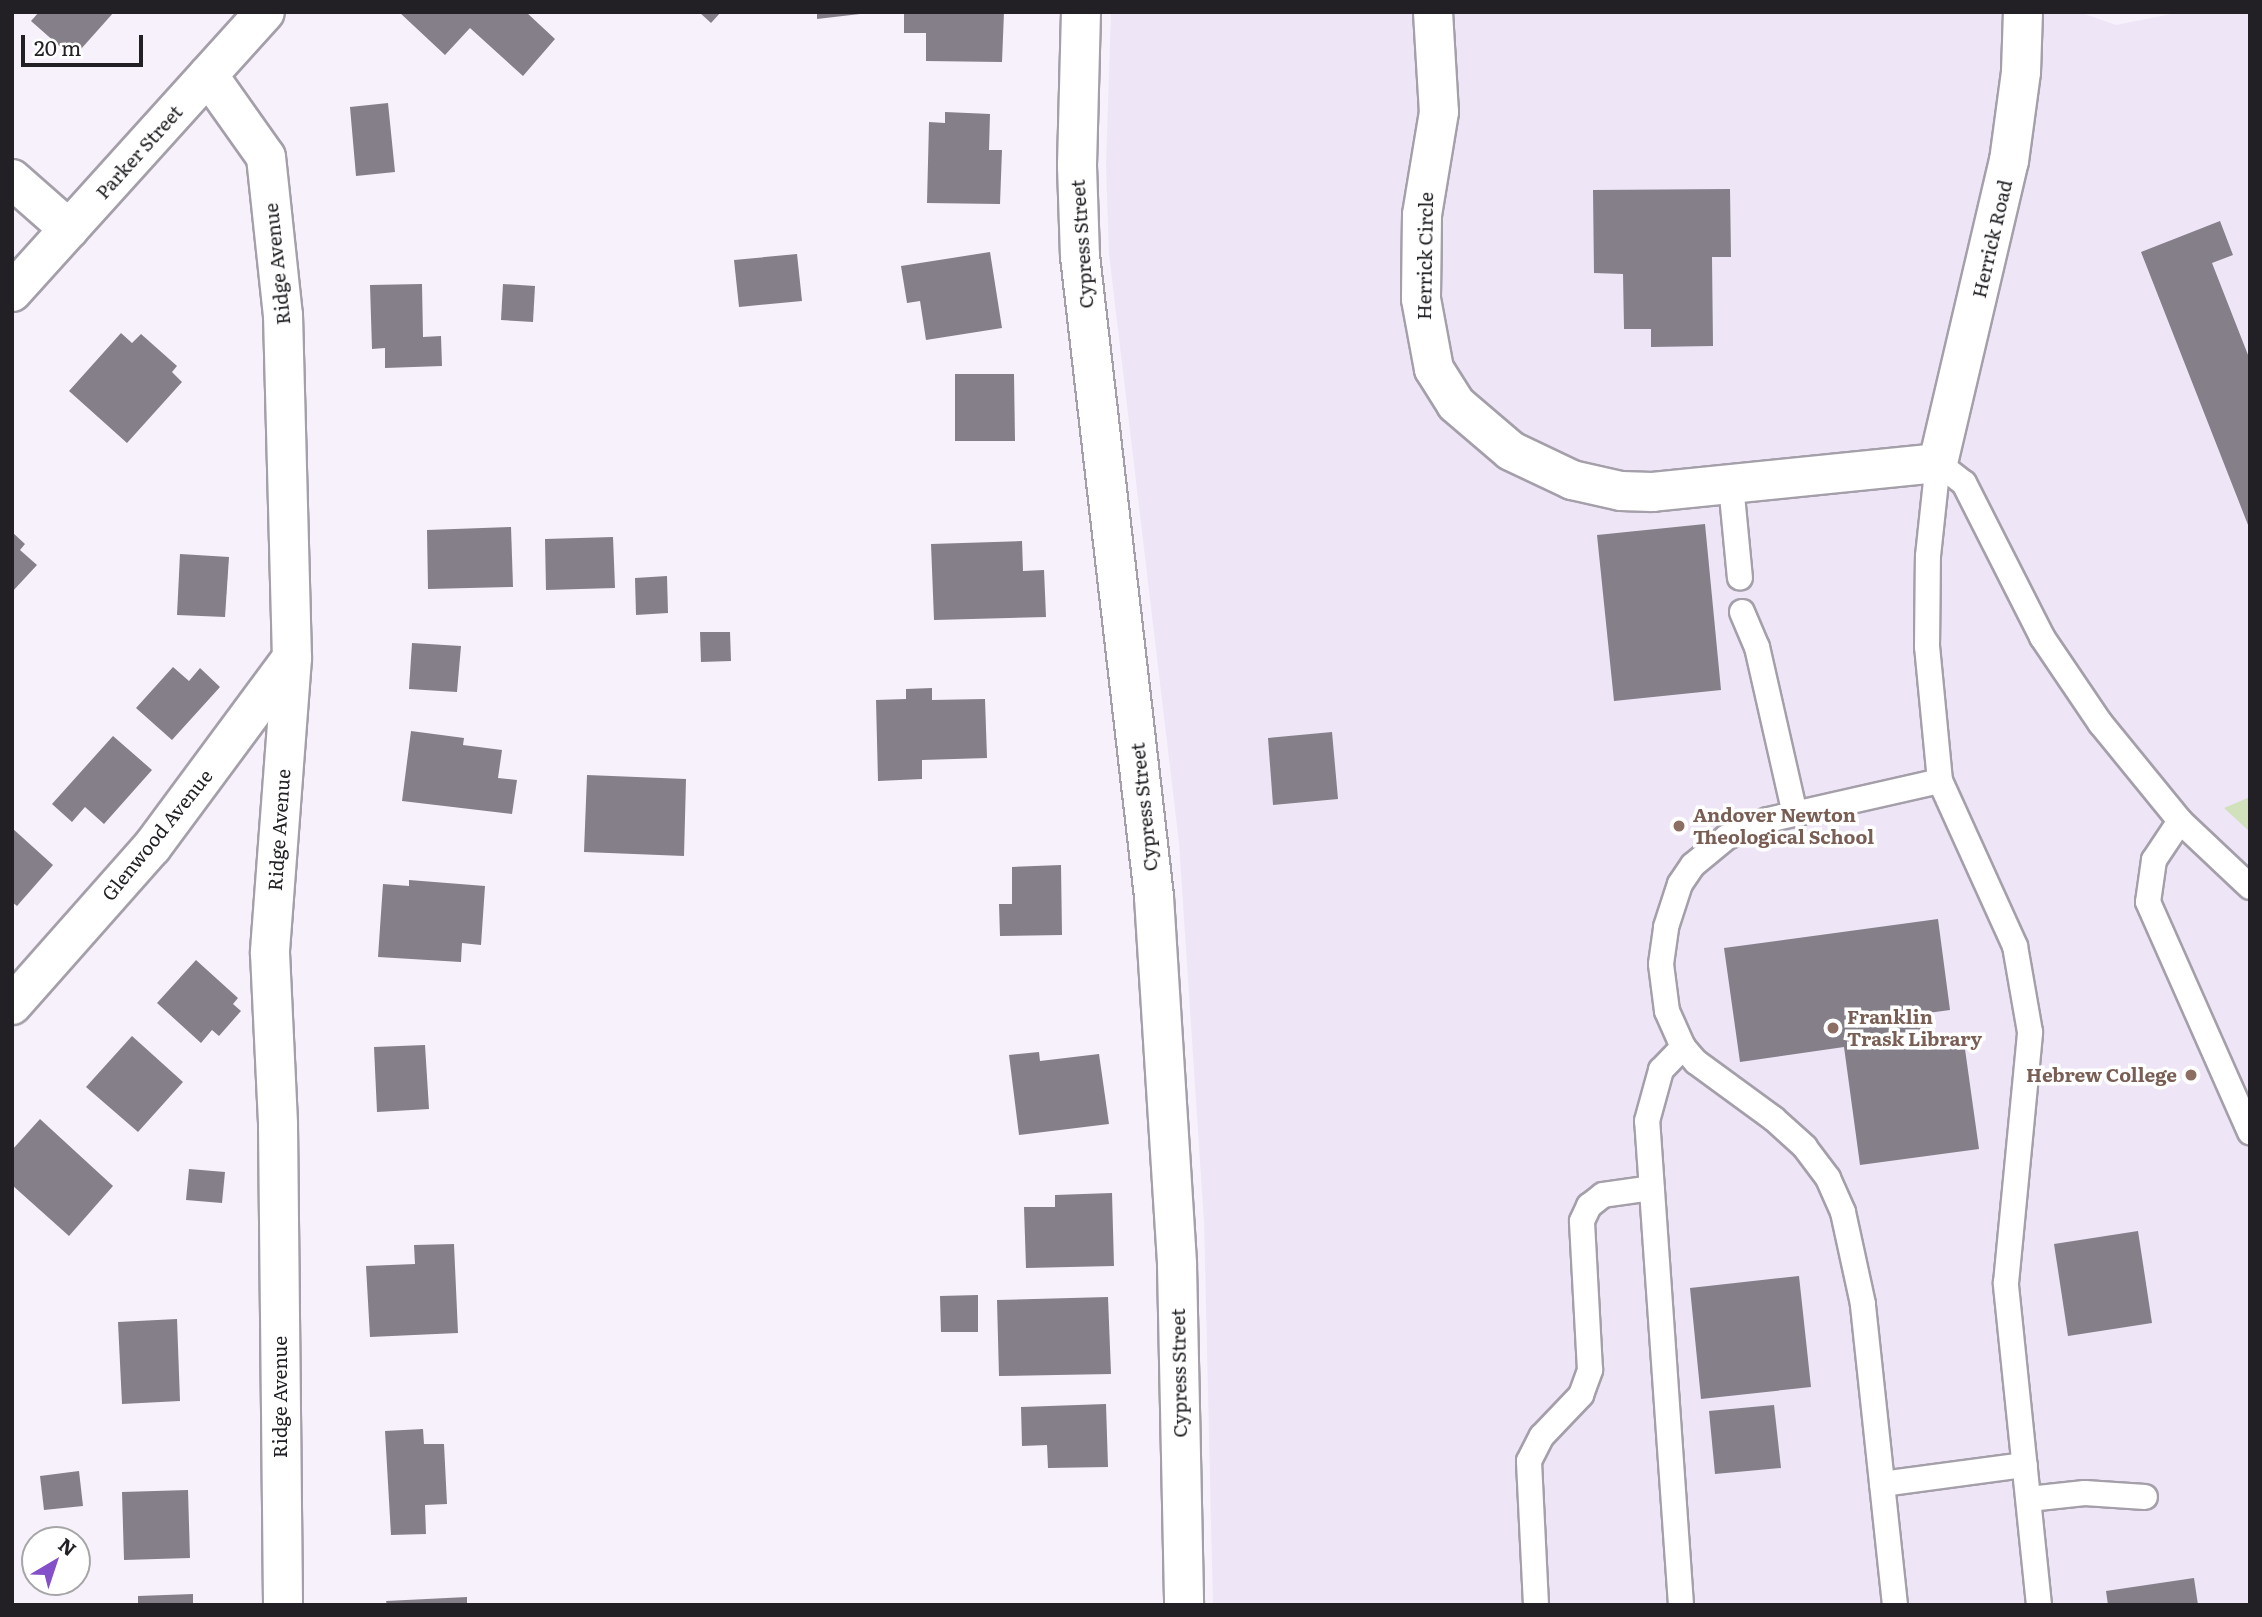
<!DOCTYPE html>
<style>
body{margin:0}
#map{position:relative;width:2262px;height:1617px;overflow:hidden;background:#f7f1fc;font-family:Literata,serif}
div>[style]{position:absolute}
.built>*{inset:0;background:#eee5f7}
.green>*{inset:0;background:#d0e1bc}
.building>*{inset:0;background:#847f89}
.roads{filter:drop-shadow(2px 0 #a49fa9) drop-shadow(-2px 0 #a49fa9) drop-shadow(0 2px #a49fa9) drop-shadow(0 -2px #a49fa9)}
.lane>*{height:24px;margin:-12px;padding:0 12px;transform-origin:12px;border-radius:12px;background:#fff}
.street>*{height:38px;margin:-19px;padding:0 19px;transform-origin:19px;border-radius:19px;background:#fff}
.secondary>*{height:38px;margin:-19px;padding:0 19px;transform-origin:19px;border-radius:19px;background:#fff}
.dots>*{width:19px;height:19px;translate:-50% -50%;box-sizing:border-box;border:4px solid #fff;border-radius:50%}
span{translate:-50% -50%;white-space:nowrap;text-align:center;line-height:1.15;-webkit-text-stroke:7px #fff;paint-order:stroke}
.street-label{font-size:19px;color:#222024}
.education-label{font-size:19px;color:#785e54;font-weight:700}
.left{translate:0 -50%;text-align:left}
.right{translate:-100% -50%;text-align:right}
.frame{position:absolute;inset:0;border:14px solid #222024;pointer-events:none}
.north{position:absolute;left:21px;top:1526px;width:70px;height:70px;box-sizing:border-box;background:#fff;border:2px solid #a7a6a7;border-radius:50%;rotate:39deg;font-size:19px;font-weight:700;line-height:28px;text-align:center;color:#222024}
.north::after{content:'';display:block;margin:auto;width:24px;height:32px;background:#8350c9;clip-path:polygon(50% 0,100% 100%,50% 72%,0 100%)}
.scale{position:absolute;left:21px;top:35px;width:122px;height:32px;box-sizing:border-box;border:4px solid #222024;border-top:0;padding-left:9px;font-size:21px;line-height:24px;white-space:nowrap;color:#222024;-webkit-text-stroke:5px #fff;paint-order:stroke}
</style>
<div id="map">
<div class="built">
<i style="clip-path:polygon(1111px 12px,2079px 12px,2116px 25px,2181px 12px,2250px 12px,2250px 1605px,1213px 1605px,1204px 1222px,1179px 843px,1109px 254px,1106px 166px)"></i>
</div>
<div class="green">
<i style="clip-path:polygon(2250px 797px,2250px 832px,2224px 808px)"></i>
</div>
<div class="building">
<i style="clip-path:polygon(39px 12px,114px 12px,73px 58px,31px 21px)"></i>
<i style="clip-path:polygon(399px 12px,526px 12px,555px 39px,523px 76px,470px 28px,445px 55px)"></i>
<i style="clip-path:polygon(699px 12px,721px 12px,711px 23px)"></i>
<i style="clip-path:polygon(817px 12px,860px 12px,860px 14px,817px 19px)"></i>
<i style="clip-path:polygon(904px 12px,1004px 12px,1002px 62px,926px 61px,926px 33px,904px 33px)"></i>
<i style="clip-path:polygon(388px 103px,395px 172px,356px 176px,350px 107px)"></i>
<i style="clip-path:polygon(945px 112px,990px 114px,989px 150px,1002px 150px,1000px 204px,927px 203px,929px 122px,945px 123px)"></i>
<i style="clip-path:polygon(1730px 189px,1731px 257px,1712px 257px,1713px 346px,1651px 347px,1651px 329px,1624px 329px,1623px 274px,1594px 273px,1593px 190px)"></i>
<i style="clip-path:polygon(2220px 221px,2233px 255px,2212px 263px,2250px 360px,2250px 530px,2141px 252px)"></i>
<i style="clip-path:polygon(990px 252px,1002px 328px,926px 340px,920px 301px,907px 303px,901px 266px)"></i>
<i style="clip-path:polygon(797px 254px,802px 301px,739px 307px,734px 260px)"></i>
<i style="clip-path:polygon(422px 284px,423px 337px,441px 336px,442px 366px,385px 368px,385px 348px,372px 349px,370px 285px)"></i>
<i style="clip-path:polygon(503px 284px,535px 286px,533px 322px,501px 320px)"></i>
<i style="clip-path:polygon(121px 333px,132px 343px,141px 334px,177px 366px,172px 372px,182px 382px,127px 443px,69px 391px)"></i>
<i style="clip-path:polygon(955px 374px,1014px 374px,1015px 441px,955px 441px)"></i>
<i style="clip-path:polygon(1705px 524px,1721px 690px,1614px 701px,1597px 535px)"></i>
<i style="clip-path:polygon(511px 527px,513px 587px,428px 589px,427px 530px)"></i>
<i style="clip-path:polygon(12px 532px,25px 544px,20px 550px,37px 565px,12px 592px)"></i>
<i style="clip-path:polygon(613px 537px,615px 588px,546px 590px,545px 539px)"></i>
<i style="clip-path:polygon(1022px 541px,1023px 571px,1044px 570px,1046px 617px,934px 620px,931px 544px)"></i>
<i style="clip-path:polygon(180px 554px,229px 557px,225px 617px,177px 615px)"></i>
<i style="clip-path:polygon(667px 576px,668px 613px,636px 615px,635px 578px)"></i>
<i style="clip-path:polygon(700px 632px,730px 632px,731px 661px,701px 662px)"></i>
<i style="clip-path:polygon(412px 643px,461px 646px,457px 692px,409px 689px)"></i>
<i style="clip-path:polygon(173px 667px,189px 681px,200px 668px,220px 687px,172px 740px,136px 708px)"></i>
<i style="clip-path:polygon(932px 688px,932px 700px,985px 699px,987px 758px,922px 760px,922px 779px,878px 781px,876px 700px,906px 699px,906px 689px)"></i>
<i style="clip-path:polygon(411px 731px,464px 738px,463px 745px,502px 750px,498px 778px,517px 780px,512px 814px,402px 801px)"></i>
<i style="clip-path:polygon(1332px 732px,1338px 799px,1273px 805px,1268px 738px)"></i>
<i style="clip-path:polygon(113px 736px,152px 770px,104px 824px,85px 807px,72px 822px,52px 804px)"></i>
<i style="clip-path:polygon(587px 775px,686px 779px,684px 856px,584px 852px)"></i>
<i style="clip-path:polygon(12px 828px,53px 865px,17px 906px,12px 902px)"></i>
<i style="clip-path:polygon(1061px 865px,1062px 935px,1000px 936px,999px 904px,1012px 904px,1012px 867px)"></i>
<i style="clip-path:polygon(409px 880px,485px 886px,481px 945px,462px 943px,461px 962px,378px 957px,383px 884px,409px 886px)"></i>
<i style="clip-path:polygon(1938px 919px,1950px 1010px,1928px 1013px,1932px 1046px,1964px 1042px,1979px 1149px,1860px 1165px,1844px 1047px,1740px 1062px,1724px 948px)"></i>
<i style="clip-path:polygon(196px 960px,238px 998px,233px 1004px,241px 1011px,219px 1036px,212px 1030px,201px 1043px,157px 1003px)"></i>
<i style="clip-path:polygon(132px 1036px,183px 1082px,138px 1132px,86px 1087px)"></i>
<i style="clip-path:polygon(425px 1045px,429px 1109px,377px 1112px,374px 1047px)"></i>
<i style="clip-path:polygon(1039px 1052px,1040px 1061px,1099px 1054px,1109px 1124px,1019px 1135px,1009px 1055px)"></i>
<i style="clip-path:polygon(40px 1119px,113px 1186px,69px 1236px,12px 1185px,12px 1150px)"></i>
<i style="clip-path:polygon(189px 1169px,225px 1172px,222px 1203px,186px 1200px)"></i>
<i style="clip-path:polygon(1112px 1193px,1114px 1266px,1026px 1268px,1024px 1207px,1055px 1207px,1055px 1195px)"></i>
<i style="clip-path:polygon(2138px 1231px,2152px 1323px,2068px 1336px,2054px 1244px)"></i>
<i style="clip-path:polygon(454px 1244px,458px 1333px,370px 1337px,366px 1266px,415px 1264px,414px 1245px)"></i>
<i style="clip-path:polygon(1799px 1276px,1811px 1387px,1701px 1399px,1690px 1288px)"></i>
<i style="clip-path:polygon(978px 1295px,978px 1332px,941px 1332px,940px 1296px)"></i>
<i style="clip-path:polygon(1108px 1297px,1111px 1374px,999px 1376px,997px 1300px)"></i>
<i style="clip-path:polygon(177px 1319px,180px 1401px,122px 1404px,118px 1322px)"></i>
<i style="clip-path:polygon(1106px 1404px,1108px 1467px,1048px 1468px,1047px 1445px,1022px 1446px,1021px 1407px)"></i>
<i style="clip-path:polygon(1774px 1405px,1781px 1468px,1715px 1474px,1709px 1411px)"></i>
<i style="clip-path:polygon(423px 1429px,424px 1444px,444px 1444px,447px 1504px,425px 1505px,426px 1534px,391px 1535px,385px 1431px)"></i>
<i style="clip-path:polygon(79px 1471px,83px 1506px,44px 1510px,40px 1476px)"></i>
<i style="clip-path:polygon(188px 1490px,190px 1558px,124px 1560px,122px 1492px)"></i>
<i style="clip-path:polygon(2194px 1578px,2198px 1605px,2108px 1605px,2106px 1591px)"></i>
<i style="clip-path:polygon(193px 1594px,193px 1605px,138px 1605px,138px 1596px)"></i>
<i style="clip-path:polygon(467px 1597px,467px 1605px,387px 1605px,386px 1601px)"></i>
</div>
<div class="roads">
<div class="lane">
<i style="left:1731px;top:485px;width:93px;rotate:84.5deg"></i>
<i style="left:1742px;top:612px;width:38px;rotate:67deg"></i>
<i style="left:1757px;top:647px;width:171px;rotate:77.2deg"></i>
<i style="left:2180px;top:821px;width:47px;rotate:123.7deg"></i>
<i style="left:2154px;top:860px;width:42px;rotate:98.1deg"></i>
<i style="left:2148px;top:902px;width:252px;rotate:66.1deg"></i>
<i style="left:1882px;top:1484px;width:144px;rotate:-7.6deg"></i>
<i style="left:2029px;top:1499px;width:56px;rotate:-6.1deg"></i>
<i style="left:2085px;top:1493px;width:60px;rotate:3.8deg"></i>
<i style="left:1536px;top:1605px;width:144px;rotate:-92.8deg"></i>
<i style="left:1529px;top:1461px;width:28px;rotate:-63deg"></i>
<i style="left:1542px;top:1436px;width:57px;rotate:-46.4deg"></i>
<i style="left:1581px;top:1395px;width:27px;rotate:-70deg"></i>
<i style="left:1590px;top:1370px;width:149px;rotate:-93.1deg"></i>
<i style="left:1582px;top:1221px;width:17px;rotate:-65deg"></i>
<i style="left:1589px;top:1206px;width:18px;rotate:-38deg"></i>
<i style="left:1603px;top:1195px;width:49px;rotate:-8.1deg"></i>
<i style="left:1681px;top:1605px;width:485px;rotate:-94deg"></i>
<i style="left:1647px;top:1121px;width:53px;rotate:-74.6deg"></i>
<i style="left:1661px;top:1070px;width:32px;rotate:-46deg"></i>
<i style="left:1895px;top:1605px;width:303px;rotate:-96.1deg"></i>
<i style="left:1863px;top:1304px;width:94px;rotate:-102.3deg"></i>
<i style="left:1843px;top:1212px;width:37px;rotate:-114deg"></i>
<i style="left:1828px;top:1178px;width:39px;rotate:-127deg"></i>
<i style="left:1805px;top:1147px;width:42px;rotate:-137.9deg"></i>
<i style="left:1774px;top:1119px;width:97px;rotate:-143.8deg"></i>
<i style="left:1696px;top:1062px;width:20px;rotate:-131deg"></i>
<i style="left:1683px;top:1047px;width:39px;rotate:-114deg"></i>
<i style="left:1667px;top:1011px;width:47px;rotate:-97.3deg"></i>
<i style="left:1661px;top:964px;width:37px;rotate:-82deg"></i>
<i style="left:1666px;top:927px;width:45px;rotate:-72deg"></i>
<i style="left:1680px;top:884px;width:23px;rotate:-56deg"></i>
<i style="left:1693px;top:865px;width:44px;rotate:-39.5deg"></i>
<i style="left:1727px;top:837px;width:44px;rotate:-22.5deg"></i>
<i style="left:1768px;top:820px;width:176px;rotate:-12.8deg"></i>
<i style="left:2039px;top:1605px;width:324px;rotate:-95.9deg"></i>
<i style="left:2006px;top:1283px;width:252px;rotate:-84.5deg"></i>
<i style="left:2030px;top:1032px;width:87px;rotate:-99.9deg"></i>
<i style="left:2015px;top:946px;width:181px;rotate:-114.4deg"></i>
<i style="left:1940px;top:781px;width:135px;rotate:-95.5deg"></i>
<i style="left:1927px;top:647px;width:91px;rotate:-89.4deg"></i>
<i style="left:1928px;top:556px;width:94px;rotate:-83.9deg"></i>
<i style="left:1938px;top:463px;width:33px;rotate:38deg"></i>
<i style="left:1964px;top:483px;width:173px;rotate:63.1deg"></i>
<i style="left:2042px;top:637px;width:105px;rotate:55.9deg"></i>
<i style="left:2101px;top:724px;width:125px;rotate:50.8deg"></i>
<i style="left:2180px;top:821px;width:96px;rotate:43.3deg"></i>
</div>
<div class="street">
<i style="left:1081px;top:12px;width:154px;rotate:91.5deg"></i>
<i style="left:1077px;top:166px;width:90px;rotate:88.1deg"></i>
<i style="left:1080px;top:256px;width:645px;rotate:83.41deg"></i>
<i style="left:1154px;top:897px;width:369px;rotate:86.4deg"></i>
<i style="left:1177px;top:1265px;width:340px;rotate:88.8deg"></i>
<i style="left:1433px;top:12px;width:100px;rotate:86.6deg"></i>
<i style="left:1439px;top:112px;width:104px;rotate:99.4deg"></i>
<i style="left:1422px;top:215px;width:84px;rotate:90.7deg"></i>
<i style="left:1421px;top:299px;width:71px;rotate:79.5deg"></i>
<i style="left:1434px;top:369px;width:41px;rotate:57.8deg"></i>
<i style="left:1456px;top:404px;width:72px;rotate:40.5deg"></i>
<i style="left:1511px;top:451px;width:68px;rotate:25.4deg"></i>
<i style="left:1572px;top:480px;width:50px;rotate:12.7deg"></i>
<i style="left:1621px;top:491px;width:31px;rotate:2deg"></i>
<i style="left:1652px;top:492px;width:287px;rotate:-5.8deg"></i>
<i style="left:1938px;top:463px;width:310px;rotate:-76.8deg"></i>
<i style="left:2009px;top:161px;width:90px;rotate:-82.3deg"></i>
<i style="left:2021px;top:72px;width:60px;rotate:-88.1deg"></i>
<i style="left:208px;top:75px;width:100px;rotate:54.7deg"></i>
<i style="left:266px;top:157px;width:159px;rotate:83.9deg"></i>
<i style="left:283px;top:315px;width:343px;rotate:88.5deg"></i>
<i style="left:292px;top:658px;width:296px;rotate:94.3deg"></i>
<i style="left:270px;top:953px;width:172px;rotate:87.3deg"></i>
<i style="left:278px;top:1125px;width:480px;rotate:89.4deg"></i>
<i style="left:12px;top:179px;width:76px;rotate:41.3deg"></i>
<i style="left:12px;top:1005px;width:211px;rotate:-48.5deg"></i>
<i style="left:152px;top:847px;width:235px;rotate:-53.5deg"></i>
</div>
<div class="secondary">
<i style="left:12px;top:292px;width:377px;rotate:-47.9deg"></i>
</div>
</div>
<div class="dots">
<i style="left:1679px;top:826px;background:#8d6e63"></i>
<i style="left:1833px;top:1028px;background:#8d6e63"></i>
<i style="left:2191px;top:1075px;background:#8d6e63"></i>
</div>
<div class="street-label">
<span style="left:139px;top:152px;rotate:-48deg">Parker Street</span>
<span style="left:1992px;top:239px;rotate:-77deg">Herrick Road</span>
<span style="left:1082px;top:244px;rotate:-94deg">Cypress Street</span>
<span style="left:1425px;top:256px;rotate:-89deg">Herrick Circle</span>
<span style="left:277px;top:264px;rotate:-96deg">Ridge Avenue</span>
<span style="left:1144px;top:807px;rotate:-96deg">Cypress Street</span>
<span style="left:279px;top:830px;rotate:-86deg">Ridge Avenue</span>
<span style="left:157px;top:835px;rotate:-51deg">Glenwood Avenue</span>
<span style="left:1179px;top:1373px;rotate:-91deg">Cypress Street</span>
<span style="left:280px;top:1397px;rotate:-90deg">Ridge Avenue</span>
</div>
<div class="education-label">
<span class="left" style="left:1693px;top:826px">Andover Newton<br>Theological School</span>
<span class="left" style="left:1847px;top:1028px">Franklin<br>Trask Library</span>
<span class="right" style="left:2177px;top:1075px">Hebrew College</span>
</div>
<div class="frame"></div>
<div class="north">N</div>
<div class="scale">20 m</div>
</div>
